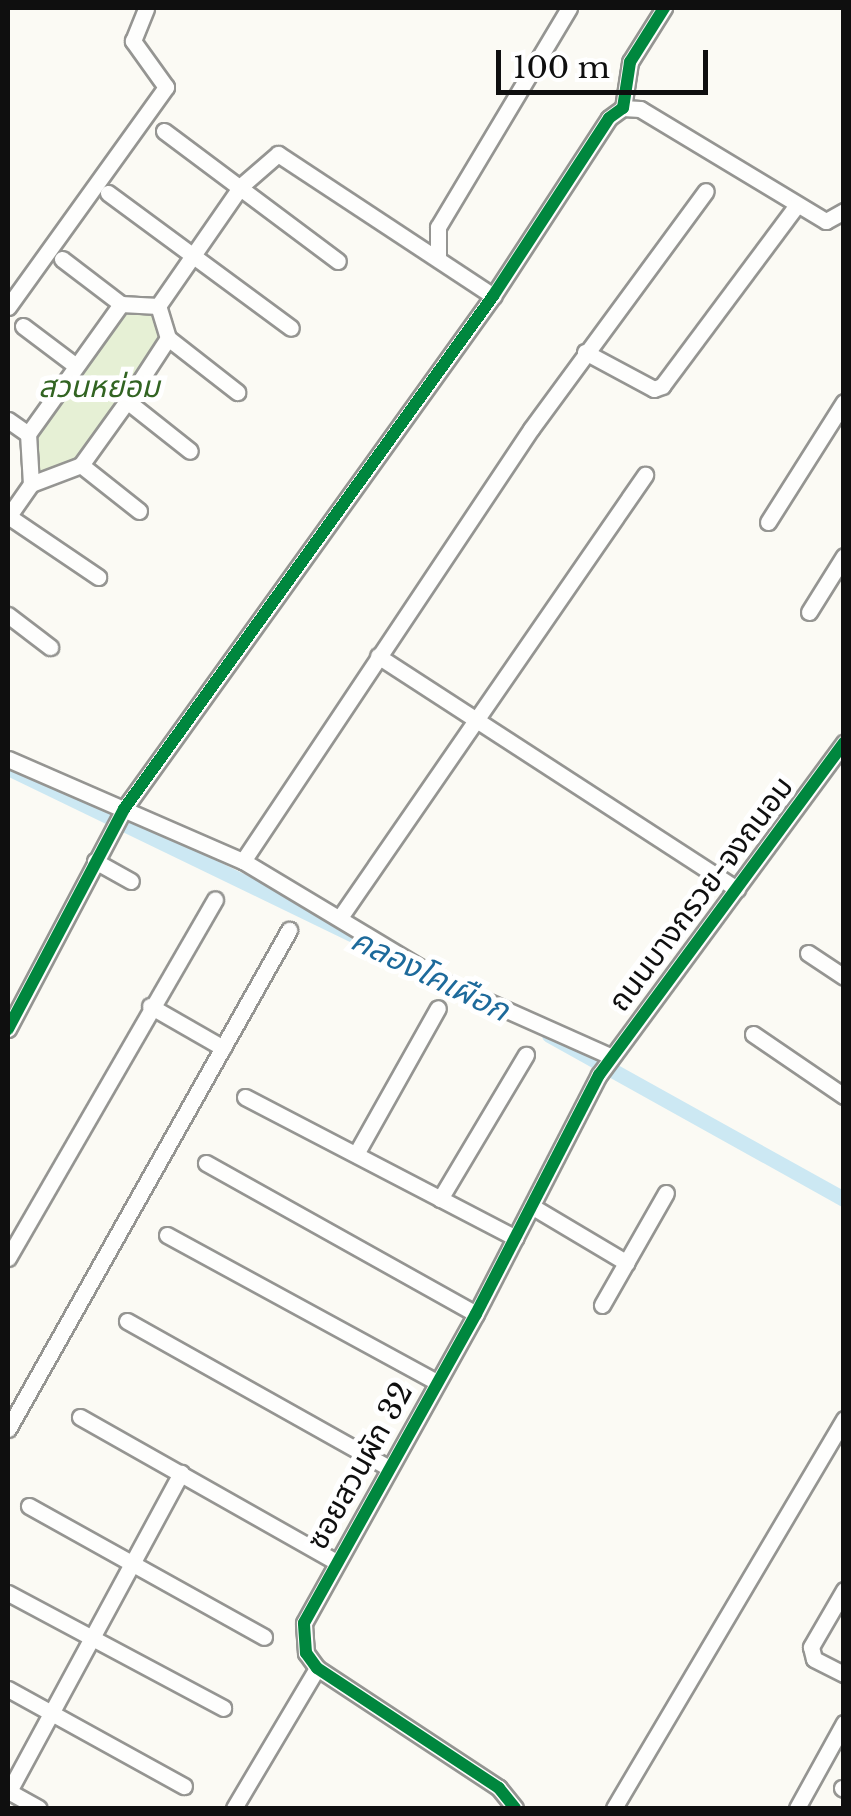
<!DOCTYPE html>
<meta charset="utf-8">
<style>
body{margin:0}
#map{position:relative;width:851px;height:1816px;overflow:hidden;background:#fbfaf4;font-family:"Libre Baskerville","Noto Sans Thai",serif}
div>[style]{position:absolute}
.green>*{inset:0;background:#e6f0d5}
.canal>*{height:15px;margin:-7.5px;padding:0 7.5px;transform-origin:7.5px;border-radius:7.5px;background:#cce8f3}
.roads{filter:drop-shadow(2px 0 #959592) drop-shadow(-2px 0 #959592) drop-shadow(0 2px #959592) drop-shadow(0 -2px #959592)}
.minor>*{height:15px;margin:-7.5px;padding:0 7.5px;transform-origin:7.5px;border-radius:7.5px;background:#fefefd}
.cycleway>*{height:12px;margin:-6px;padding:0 6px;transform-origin:6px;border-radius:6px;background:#00873e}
span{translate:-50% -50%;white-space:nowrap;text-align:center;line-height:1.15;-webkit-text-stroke:10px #fff;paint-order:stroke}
.park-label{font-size:30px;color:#326422;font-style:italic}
.street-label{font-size:30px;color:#0f0f0f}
.water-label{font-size:32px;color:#1d6a9b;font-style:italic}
.frame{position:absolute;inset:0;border:10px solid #0f0f0f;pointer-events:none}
.scale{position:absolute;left:496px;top:50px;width:212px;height:45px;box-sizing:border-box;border:5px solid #0f0f0f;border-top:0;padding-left:12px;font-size:30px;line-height:35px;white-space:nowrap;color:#0f0f0f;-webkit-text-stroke:8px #fff;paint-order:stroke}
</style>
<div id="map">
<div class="green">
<i style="clip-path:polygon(121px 304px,158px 306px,168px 338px,81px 465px,31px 484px,28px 434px)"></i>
</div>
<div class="canal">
<i style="left:8px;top:768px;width:391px;rotate:25.8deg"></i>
<i style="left:549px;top:1035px;width:338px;rotate:29.1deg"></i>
</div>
<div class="roads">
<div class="minor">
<i style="left:623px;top:108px;width:17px;rotate:3deg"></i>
<i style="left:640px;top:109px;width:217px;rotate:31.1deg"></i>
<i style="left:826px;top:221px;width:21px;rotate:-29deg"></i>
<i style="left:164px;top:131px;width:217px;rotate:36.8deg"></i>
<i style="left:108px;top:193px;width:227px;rotate:36.4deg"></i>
<i style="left:438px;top:257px;width:30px;rotate:-90deg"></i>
<i style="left:438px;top:227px;width:255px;rotate:-59.1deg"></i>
<i style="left:62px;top:259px;width:74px;rotate:37.3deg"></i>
<i style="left:158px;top:306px;width:146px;rotate:-55.3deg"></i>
<i style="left:241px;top:186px;width:49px;rotate:-40.9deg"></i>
<i style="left:278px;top:154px;width:258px;rotate:33.4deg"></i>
<i style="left:8px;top:307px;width:271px;rotate:-54.3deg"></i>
<i style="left:166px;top:87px;width:57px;rotate:-125.7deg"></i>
<i style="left:133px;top:41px;width:35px;rotate:-68deg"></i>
<i style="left:23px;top:326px;width:66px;rotate:37deg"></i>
<i style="left:168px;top:338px;width:88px;rotate:38deg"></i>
<i style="left:585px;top:352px;width:78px;rotate:28.2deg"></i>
<i style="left:654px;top:389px;width:9px;rotate:-21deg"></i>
<i style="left:662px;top:386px;width:226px;rotate:-53.3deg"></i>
<i style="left:127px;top:401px;width:80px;rotate:38.4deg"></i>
<i style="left:8px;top:420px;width:24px;rotate:35deg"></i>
<i style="left:81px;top:465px;width:74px;rotate:38.4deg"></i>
<i style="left:31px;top:484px;width:50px;rotate:-93.4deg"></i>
<i style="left:28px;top:434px;width:160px;rotate:-54.4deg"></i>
<i style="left:121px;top:304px;width:37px;rotate:3deg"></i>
<i style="left:8px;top:516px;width:109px;rotate:34.1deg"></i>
<i style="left:8px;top:517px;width:40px;rotate:-55.1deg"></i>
<i style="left:31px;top:484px;width:53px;rotate:-20.8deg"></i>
<i style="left:81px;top:465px;width:79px;rotate:-54.3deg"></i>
<i style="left:127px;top:401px;width:75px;rotate:-56.9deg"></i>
<i style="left:168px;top:338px;width:34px;rotate:-107deg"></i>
<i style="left:768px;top:522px;width:142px;rotate:-57.7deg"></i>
<i style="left:809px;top:612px;width:66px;rotate:-58deg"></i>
<i style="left:8px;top:615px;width:53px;rotate:37.3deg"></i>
<i style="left:378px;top:656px;width:428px;rotate:33deg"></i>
<i style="left:8px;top:759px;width:256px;rotate:23.5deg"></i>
<i style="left:243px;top:861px;width:237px;rotate:31deg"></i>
<i style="left:446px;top:983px;width:180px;rotate:24deg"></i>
<i style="left:95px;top:861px;width:41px;rotate:29.1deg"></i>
<i style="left:243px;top:861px;width:519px;rotate:-56.31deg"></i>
<i style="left:531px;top:429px;width:295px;rotate:-53.7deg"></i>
<i style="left:341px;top:916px;width:536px;rotate:-55.42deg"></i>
<i style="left:808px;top:953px;width:43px;rotate:33.7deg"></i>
<i style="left:150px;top:1006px;width:84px;rotate:29.9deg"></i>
<i style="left:8px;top:1029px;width:249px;rotate:-62.2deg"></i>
<i style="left:124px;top:809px;width:632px;rotate:-54.27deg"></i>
<i style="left:493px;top:296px;width:212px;rotate:-56.9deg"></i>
<i style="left:609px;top:118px;width:17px;rotate:-36deg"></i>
<i style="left:623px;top:108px;width:47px;rotate:-81.3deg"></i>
<i style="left:630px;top:62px;width:64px;rotate:-57.8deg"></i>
<i style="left:753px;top:1034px;width:110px;rotate:34.3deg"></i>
<i style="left:245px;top:1097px;width:305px;rotate:27.5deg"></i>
<i style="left:356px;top:1154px;width:167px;rotate:-60.7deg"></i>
<i style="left:206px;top:1163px;width:309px;rotate:29.2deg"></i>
<i style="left:440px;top:1199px;width:168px;rotate:-59.2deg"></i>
<i style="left:533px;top:1207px;width:109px;rotate:30.8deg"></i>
<i style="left:167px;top:1235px;width:305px;rotate:28.6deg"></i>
<i style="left:8px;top:1258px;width:414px;rotate:-60deg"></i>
<i style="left:602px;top:1305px;width:129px;rotate:-60.3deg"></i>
<i style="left:127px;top:1321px;width:300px;rotate:29.3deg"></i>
<i style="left:80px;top:1417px;width:293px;rotate:29.5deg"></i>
<i style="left:8px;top:1429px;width:573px;rotate:-60.61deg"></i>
<i style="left:29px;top:1506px;width:269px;rotate:29.1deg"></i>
<i style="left:844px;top:1590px;width:66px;rotate:120.1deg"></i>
<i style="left:811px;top:1647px;width:12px;rotate:76deg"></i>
<i style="left:814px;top:1659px;width:34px;rotate:27deg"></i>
<i style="left:8px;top:1593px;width:244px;rotate:28.1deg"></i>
<i style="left:8px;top:1689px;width:201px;rotate:28.9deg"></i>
<i style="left:842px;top:1788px;width:2px;rotate:27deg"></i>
<i style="left:8px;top:1791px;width:35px;rotate:29deg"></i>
<i style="left:8px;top:1793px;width:364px;rotate:-61.6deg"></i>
<i style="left:234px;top:1808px;width:163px;rotate:-59.3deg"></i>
<i style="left:515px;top:1808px;width:26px;rotate:-129deg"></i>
<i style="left:499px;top:1788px;width:218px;rotate:-146.6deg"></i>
<i style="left:317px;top:1668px;width:19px;rotate:-126deg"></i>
<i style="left:306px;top:1653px;width:30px;rotate:-94deg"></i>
<i style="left:304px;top:1623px;width:354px;rotate:-60.9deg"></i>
<i style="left:476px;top:1314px;width:269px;rotate:-62.8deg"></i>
<i style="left:599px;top:1075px;width:413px;rotate:-53.6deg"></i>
<i style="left:614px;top:1808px;width:452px;rotate:-59.4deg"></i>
<i style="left:797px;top:1808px;width:97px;rotate:-61.1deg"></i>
</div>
</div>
<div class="cycleway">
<i style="left:8px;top:1029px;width:249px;rotate:-62.2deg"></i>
<i style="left:124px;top:809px;width:632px;rotate:-54.27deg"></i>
<i style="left:493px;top:296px;width:212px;rotate:-56.9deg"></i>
<i style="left:609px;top:118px;width:17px;rotate:-36deg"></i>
<i style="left:623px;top:108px;width:47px;rotate:-81.3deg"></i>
<i style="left:630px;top:62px;width:64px;rotate:-57.8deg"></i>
<i style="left:515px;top:1808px;width:26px;rotate:-129deg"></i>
<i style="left:499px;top:1788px;width:218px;rotate:-146.6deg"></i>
<i style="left:317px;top:1668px;width:19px;rotate:-126deg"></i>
<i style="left:306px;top:1653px;width:30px;rotate:-94deg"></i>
<i style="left:304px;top:1623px;width:354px;rotate:-60.9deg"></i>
<i style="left:476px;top:1314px;width:269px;rotate:-62.8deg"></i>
<i style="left:599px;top:1075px;width:413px;rotate:-53.6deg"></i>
</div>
<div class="park-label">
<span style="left:99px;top:387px">สวนหย่อม</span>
</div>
<div class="street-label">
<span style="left:701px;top:894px;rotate:-53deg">ถนนบางกรวย-จงถนอม</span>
<span style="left:360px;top:1466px;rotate:-61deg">ซอยสวนผัก 32</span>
</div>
<div class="water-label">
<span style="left:430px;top:975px;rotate:26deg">คลองโคเผือก</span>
</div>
<div class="frame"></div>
<div class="scale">100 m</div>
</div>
